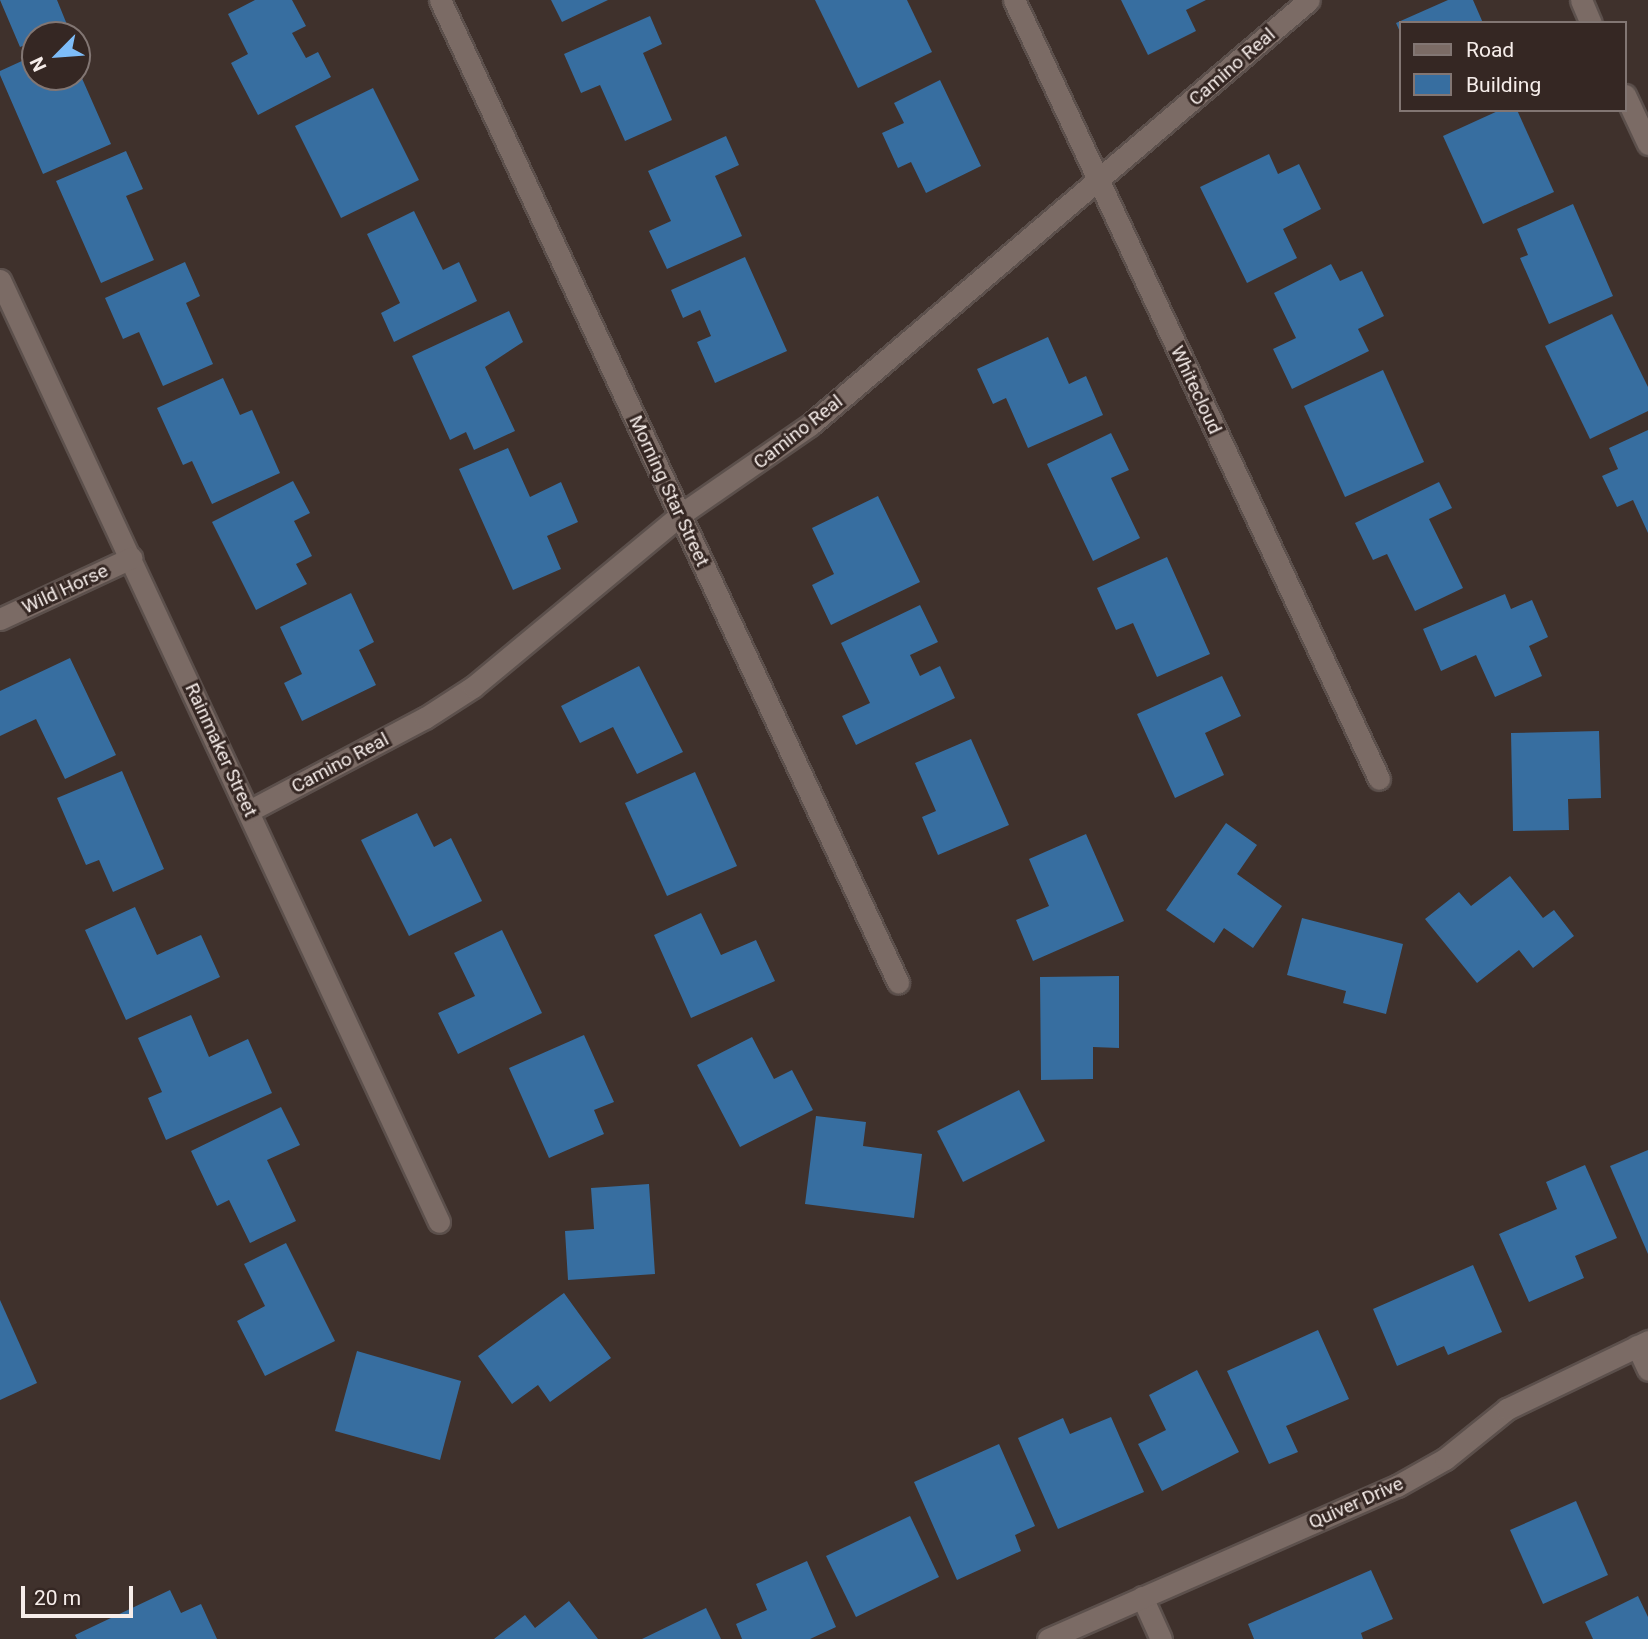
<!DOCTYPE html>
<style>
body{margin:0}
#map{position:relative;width:1648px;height:1639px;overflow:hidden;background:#3f312c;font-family:Roboto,sans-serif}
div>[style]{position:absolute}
.building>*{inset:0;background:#376ea0}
.roads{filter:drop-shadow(2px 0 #5c504c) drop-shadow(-2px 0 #5c504c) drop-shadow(0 2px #5c504c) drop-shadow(0 -2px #5c504c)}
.minor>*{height:21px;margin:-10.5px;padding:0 10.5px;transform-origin:10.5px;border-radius:10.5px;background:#7b6b65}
span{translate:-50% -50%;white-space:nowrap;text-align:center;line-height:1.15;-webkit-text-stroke:6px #352723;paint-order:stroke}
.street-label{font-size:19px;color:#f6edea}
.legend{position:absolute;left:1399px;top:21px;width:228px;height:91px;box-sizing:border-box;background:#352723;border:2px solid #827673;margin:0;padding:9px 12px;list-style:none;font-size:21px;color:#f6edea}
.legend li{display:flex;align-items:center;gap:14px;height:35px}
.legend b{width:35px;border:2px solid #827673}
.north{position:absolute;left:21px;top:21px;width:70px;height:70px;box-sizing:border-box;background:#352723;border:2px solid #827673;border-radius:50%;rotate:245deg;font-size:19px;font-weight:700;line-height:28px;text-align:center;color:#f6edea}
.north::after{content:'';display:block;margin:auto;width:24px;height:32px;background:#7ebdf9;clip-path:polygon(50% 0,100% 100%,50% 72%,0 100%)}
.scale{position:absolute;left:21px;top:1586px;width:112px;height:32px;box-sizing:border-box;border:4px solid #f6edea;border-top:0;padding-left:9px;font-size:21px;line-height:24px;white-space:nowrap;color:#f6edea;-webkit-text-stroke:5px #352723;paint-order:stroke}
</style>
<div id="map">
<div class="building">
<i style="clip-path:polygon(0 0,57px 0,68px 27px,35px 35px,35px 41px,20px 47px)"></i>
<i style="clip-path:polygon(255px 0,292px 0,306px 26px,292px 33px,306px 58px,318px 52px,331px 77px,258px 115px,231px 63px,248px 54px,228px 14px)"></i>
<i style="clip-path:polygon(551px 0,608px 0,562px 22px)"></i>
<i style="clip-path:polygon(815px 0,907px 0,932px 52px,858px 88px)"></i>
<i style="clip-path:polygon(1121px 0,1206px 0,1186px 10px,1196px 31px,1148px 55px)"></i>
<i style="clip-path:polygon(1448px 0,1473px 0,1483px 23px,1401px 23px,1401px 34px,1396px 23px)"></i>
<i style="clip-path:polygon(650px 16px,662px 44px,643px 53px,672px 120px,625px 141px,600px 85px,581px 93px,564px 54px)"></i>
<i style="clip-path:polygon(35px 55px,35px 77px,77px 77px,77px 67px,111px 144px,43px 174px,0 75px,0 71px)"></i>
<i style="clip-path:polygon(940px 80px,981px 166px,926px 193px,911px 162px,898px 168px,882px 133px,904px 123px,894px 103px)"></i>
<i style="clip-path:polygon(373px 88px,419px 180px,341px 218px,295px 126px)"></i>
<i style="clip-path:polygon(1500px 110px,1517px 110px,1554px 192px,1483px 224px,1443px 136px)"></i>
<i style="clip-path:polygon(726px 136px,739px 165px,715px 176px,742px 236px,667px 269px,649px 231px,671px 221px,648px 171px)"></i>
<i style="clip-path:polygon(126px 151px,143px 189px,126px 196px,154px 260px,101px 283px,56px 181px)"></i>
<i style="clip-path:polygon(1269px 154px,1278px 174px,1299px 164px,1321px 209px,1283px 229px,1297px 258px,1247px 283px,1200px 187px)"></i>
<i style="clip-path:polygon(1573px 204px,1613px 296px,1549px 324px,1520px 258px,1528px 255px,1517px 229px)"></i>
<i style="clip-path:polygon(414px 211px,443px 270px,459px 262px,477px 301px,394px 342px,381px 313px,400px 303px,367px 234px)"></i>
<i style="clip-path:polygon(745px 257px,787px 351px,715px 383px,697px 342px,711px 336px,700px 310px,683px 318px,671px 290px)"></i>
<i style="clip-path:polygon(185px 262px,200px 296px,186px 303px,213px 364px,163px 386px,139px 332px,123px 339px,105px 298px)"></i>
<i style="clip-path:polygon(1331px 264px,1340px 281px,1362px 271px,1384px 316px,1358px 329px,1369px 351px,1292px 389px,1273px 349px,1296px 338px,1274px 293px)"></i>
<i style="clip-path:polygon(509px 311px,523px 342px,485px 367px,515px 431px,474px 450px,466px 432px,450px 440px,412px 356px)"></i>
<i style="clip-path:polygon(1612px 314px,1648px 387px,1648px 411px,1590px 439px,1545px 346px)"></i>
<i style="clip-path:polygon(1048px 337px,1069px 384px,1086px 376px,1103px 415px,1028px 448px,1006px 398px,993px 404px,977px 369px)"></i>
<i style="clip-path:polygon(1383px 370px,1424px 462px,1345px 497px,1304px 406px)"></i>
<i style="clip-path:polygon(223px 378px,240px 415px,252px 410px,280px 473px,212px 504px,192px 461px,183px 465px,157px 408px)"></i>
<i style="clip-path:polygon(1648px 430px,1648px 533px,1633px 500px,1617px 507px,1602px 476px,1618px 469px,1609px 448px)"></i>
<i style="clip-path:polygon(1111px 433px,1129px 470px,1111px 478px,1140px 538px,1093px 561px,1047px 464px)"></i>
<i style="clip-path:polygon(508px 448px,530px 497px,561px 482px,578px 522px,547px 536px,561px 569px,513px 590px,459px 469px)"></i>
<i style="clip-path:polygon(293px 481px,310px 513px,294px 521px,312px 556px,296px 564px,307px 584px,256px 610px,212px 522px)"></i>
<i style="clip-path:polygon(1439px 482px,1452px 508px,1429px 519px,1463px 588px,1415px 611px,1387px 554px,1373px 560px,1355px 523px)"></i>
<i style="clip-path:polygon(878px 496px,920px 582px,831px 625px,812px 585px,834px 574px,812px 528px)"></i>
<i style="clip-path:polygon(1167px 557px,1210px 654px,1157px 677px,1133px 623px,1116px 630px,1097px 588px)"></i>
<i style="clip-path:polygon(351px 593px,374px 642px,359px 650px,376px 685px,302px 721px,284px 683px,302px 674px,280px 627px)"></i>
<i style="clip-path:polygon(1505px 594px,1511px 609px,1532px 600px,1548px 637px,1529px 646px,1542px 676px,1495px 697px,1476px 655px,1441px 671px,1423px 629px)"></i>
<i style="clip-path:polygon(920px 605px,938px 642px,910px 655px,920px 676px,940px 666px,955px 698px,856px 745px,842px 716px,870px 703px,841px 643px)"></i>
<i style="clip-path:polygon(70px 658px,116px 755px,65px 779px,36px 719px,0 736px,0 691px)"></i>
<i style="clip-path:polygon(639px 666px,683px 752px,637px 774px,613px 727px,580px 743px,561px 706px)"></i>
<i style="clip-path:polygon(1222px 676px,1241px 716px,1205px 733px,1224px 775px,1175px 798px,1137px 714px)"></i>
<i style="clip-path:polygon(1599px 731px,1601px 798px,1568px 799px,1569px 830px,1513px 831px,1511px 733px)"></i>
<i style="clip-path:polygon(971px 739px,1009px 825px,938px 855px,922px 817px,936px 811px,915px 763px)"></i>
<i style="clip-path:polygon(122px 771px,164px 869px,113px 892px,99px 860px,86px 865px,57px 798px)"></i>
<i style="clip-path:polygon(695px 772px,737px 866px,667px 896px,625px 803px)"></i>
<i style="clip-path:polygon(417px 813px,434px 847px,451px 838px,482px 901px,409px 936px,361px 840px)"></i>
<i style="clip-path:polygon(1226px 823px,1257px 845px,1237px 874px,1282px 906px,1253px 948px,1224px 928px,1214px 943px,1166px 910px)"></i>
<i style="clip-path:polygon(1086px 834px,1124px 921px,1033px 961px,1016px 920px,1049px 906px,1029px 859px)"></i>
<i style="clip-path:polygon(1510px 876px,1543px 918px,1554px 910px,1574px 936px,1533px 968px,1519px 950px,1477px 983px,1425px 919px,1459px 892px,1471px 906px)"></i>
<i style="clip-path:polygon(135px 907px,157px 955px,201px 935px,220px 977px,126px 1020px,85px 930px)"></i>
<i style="clip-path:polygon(701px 913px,721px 955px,756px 940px,775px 981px,691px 1018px,654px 935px)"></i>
<i style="clip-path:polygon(1302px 918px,1403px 944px,1386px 1014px,1343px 1003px,1346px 991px,1287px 975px)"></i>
<i style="clip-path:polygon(502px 930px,542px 1013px,458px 1054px,438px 1013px,475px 996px,454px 953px)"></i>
<i style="clip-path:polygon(1119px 976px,1119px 1048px,1093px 1047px,1093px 1079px,1041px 1080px,1040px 977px)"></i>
<i style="clip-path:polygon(191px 1015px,209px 1057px,248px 1039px,272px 1093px,166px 1140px,148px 1098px,162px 1092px,138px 1038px)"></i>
<i style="clip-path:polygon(584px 1035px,614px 1102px,594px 1110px,604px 1134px,549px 1158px,509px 1068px)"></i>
<i style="clip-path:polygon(752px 1037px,774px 1079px,792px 1070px,813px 1110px,740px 1147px,697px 1065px)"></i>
<i style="clip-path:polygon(1019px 1090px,1045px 1141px,963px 1182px,937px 1131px)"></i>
<i style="clip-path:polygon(281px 1107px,300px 1145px,267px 1160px,296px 1221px,250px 1243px,229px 1200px,217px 1206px,191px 1151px)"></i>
<i style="clip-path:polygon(816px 1116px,866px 1122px,863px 1146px,922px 1154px,914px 1218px,805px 1204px)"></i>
<i style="clip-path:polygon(1648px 1150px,1648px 1254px,1610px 1166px)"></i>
<i style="clip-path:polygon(1585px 1165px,1617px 1238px,1575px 1256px,1584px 1278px,1529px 1302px,1499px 1234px,1557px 1209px,1546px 1182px)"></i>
<i style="clip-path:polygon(649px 1184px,655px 1274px,568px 1280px,565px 1231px,594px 1229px,591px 1188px)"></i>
<i style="clip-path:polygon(286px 1243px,335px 1341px,265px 1376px,237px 1321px,265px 1306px,244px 1264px)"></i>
<i style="clip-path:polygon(1473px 1265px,1502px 1332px,1448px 1355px,1444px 1346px,1397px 1366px,1373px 1309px)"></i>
<i style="clip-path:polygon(564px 1293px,611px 1358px,550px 1402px,538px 1385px,512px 1404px,478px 1356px)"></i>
<i style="clip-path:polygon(0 1300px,37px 1383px,0 1400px)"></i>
<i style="clip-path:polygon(1318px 1330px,1349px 1399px,1286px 1426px,1298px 1452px,1269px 1464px,1227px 1371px)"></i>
<i style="clip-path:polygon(357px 1351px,461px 1381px,440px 1460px,335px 1431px)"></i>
<i style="clip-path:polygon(1197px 1370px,1239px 1452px,1162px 1491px,1138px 1444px,1166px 1430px,1149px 1395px)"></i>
<i style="clip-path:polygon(1111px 1417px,1144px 1492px,1058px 1529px,1018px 1438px,1063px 1418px,1070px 1434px)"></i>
<i style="clip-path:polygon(999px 1444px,1035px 1526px,1015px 1535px,1021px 1551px,957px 1580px,914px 1482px)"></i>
<i style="clip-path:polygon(1576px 1501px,1608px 1575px,1543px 1604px,1510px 1530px)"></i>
<i style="clip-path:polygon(910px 1516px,939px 1577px,856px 1617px,826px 1556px)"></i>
<i style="clip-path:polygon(807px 1561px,836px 1627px,810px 1639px,742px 1639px,736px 1624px,767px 1610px,756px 1584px)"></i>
<i style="clip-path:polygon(1371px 1570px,1393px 1619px,1361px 1633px,1363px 1639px,1254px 1639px,1248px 1624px)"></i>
<i style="clip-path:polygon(170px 1590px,181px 1613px,201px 1604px,217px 1639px,77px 1639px,75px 1635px)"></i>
<i style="clip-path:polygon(1638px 1596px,1648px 1617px,1648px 1639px,1593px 1639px,1585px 1622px)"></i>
<i style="clip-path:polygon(569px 1601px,598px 1639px,494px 1639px,525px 1615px,535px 1628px)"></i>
<i style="clip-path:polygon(706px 1608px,721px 1639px,642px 1639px)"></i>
</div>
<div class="roads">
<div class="minor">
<i style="left:440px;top:0;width:1084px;rotate:65deg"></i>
<i style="left:1014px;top:0;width:860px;rotate:64.89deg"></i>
<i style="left:1581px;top:0;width:25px;rotate:67deg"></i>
<i style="left:1625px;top:95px;width:54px;rotate:64.9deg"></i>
<i style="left:0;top:280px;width:1039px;rotate:65.01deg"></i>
<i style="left:0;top:619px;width:145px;rotate:-25deg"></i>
<i style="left:249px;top:811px;width:199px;rotate:-27.9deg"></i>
<i style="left:425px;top:718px;width:57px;rotate:-32.9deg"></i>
<i style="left:473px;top:687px;width:269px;rotate:-39.7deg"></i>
<i style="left:680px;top:515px;width:158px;rotate:-34.7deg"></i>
<i style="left:810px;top:425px;width:655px;rotate:-40.42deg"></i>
<i style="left:1637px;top:1346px;width:26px;rotate:65deg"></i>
<i style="left:1142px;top:1597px;width:46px;rotate:65.7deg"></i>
<i style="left:1048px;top:1639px;width:381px;rotate:-23.7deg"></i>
<i style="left:1397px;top:1486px;width:55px;rotate:-29.4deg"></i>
<i style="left:1445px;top:1459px;width:80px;rotate:-38.9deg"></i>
<i style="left:1507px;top:1409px;width:157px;rotate:-25.7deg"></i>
</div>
</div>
<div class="street-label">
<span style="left:1232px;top:67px;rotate:-41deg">Camino Real</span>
<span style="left:1196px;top:390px;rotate:65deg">Whitecloud</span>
<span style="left:798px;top:432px;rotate:-38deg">Camino Real</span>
<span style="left:669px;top:491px;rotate:65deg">Morning Star Street</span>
<span style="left:65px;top:589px;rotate:-25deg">Wild Horse</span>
<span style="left:221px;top:750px;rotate:65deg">Rainmaker Street</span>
<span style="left:340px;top:763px;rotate:-28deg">Camino Real</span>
<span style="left:1356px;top:1503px;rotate:-24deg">Quiver Drive</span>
</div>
<ul class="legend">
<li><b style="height:9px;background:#7b6b65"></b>Road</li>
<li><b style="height:19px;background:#376ea0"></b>Building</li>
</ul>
<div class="north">N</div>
<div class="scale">20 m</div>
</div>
